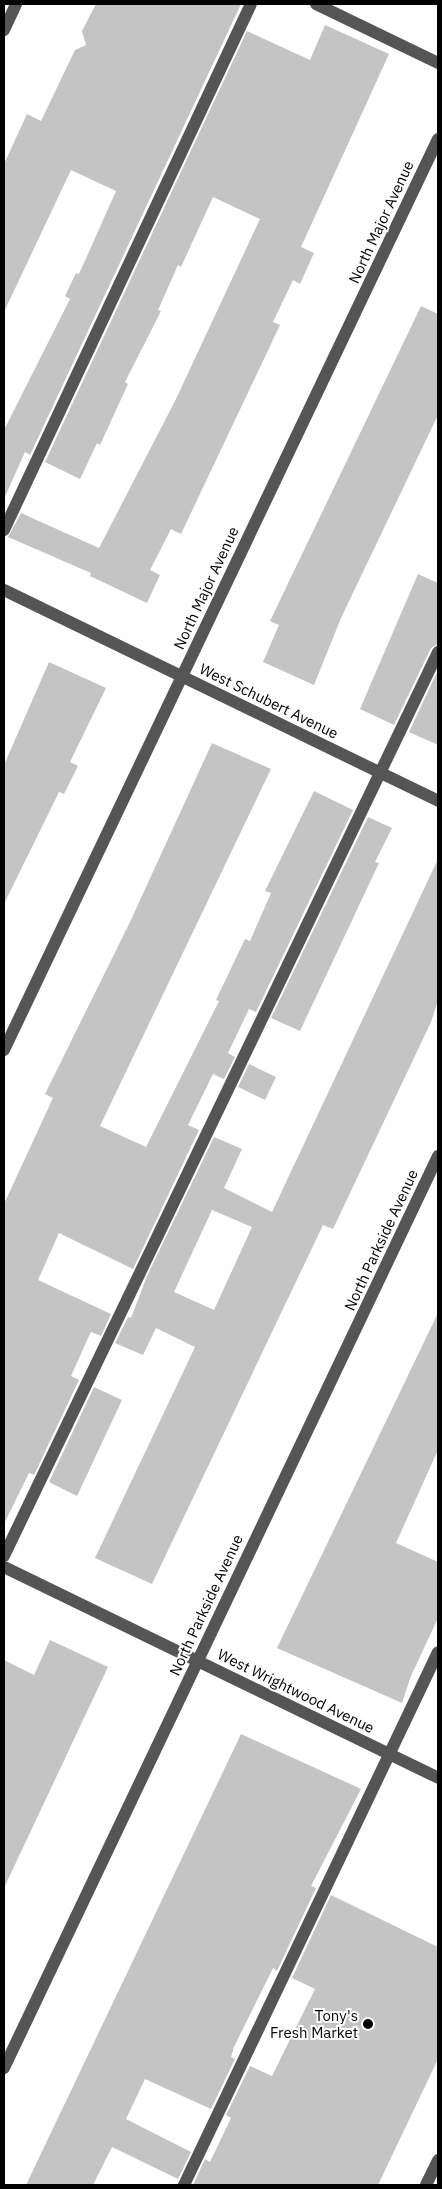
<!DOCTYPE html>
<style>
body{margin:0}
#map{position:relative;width:442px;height:2189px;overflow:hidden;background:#fff;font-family:"IBM Plex Sans",sans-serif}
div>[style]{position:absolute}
.building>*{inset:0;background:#c4c4c4}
.minor>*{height:12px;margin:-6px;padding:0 6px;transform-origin:6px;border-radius:6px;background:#555}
.dots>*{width:14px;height:14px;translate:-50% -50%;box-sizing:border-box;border:2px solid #fff;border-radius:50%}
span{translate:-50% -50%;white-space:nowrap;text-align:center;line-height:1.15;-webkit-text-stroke:4px #fff;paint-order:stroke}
.street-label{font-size:15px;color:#000}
.poi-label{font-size:15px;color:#000}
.right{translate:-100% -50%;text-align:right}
.frame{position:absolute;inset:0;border:5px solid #000;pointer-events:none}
</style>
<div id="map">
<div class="building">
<i style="clip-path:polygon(96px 4px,241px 4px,30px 455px,25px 452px,4px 499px,4px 430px,70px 299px,65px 296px,76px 273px,79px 274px,116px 191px,71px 170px,4px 312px,4px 164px,27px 114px,41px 121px,75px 50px,86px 45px,82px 31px)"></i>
<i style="clip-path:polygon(325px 25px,389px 54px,301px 247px,314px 253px,300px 284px,293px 280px,273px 322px,280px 325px,181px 534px,171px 529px,150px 570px,160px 575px,147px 603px,90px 576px,91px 573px,8px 537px,21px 513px,99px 548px,176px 399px,260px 219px,213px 197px,181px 267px,178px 265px,158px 310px,161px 311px,125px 382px,128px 384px,100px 445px,97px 443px,80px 479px,45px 462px,247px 31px,310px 60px)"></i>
<i style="clip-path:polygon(421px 306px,438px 314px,438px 415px,341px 618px,314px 685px,263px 662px,279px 625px,270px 621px)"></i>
<i style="clip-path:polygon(418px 574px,438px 583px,438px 644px,431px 648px,394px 725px,360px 709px)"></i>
<i style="clip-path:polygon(49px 662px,106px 688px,70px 762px,78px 766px,64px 794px,59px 792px,4px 904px,4px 765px)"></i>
<i style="clip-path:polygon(438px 670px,438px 745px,409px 732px)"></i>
<i style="clip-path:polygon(212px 743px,271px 769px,100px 1126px,146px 1147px,219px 1001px,216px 1000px,245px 939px,250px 941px,271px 893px,265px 891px,314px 791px,353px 810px,256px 1012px,249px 1009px,228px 1053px,235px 1057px,224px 1079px,213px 1074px,188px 1125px,199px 1130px,133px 1269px,59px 1233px,38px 1280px,111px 1314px,101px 1336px,91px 1332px,89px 1336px,71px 1376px,79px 1380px,34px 1475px,29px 1473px,4px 1524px,4px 1204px,53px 1098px,45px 1094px,130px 922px)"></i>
<i style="clip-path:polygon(368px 817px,392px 828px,375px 862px,379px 863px,300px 1031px,271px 1018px)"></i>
<i style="clip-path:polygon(evenodd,438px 859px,438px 1001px,431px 1022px,333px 1229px,323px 1225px,152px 1584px,95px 1558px,195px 1347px,156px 1328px,143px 1355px,115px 1343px,128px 1317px,131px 1318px,147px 1276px,214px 1137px,242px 1149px,224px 1188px,272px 1212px,438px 859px,212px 1210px,252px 1227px,214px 1310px,174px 1292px,212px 1210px)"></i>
<i style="clip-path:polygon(249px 1064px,276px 1077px,265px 1100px,238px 1087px)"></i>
<i style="clip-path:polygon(438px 1313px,438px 1450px,396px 1543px,438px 1562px,438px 1618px,411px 1676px,402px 1703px,277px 1648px)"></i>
<i style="clip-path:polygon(94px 1387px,122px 1400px,77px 1496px,49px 1482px)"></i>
<i style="clip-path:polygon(50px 1640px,108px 1667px,4px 1888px,4px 1660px,34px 1675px)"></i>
<i style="clip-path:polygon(241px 1734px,361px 1789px,311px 1886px,316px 1888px,277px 1971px,273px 1968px,234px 2047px,231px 2057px,235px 2059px,211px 2109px,145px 2079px,126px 2119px,191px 2152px,178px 2179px,112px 2147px,93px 2185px,26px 2185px)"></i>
<i style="clip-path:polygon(331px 1895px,438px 1947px,438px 2059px,378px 2185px,193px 2185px,205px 2159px,210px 2162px,231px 2118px,226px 2115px,250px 2066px,272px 2076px,315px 1989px,292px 1978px)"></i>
</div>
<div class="minor">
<i style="left:316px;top:4px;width:136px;rotate:25.8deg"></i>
<i style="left:4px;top:30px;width:29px;rotate:-65deg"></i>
<i style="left:4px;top:530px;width:581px;rotate:-64.85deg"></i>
<i style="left:4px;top:590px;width:483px;rotate:25.9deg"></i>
<i style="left:4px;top:1050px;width:1009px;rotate:-64.53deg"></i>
<i style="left:4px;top:1556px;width:1003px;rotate:-64.35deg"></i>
<i style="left:4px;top:1567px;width:483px;rotate:25.9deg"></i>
<i style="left:4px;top:2068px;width:1010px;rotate:-64.55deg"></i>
<i style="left:184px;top:2185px;width:590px;rotate:-64.52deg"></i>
<i style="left:426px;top:2185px;width:28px;rotate:-64deg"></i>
</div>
<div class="dots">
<i style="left:368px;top:2024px;background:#000"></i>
</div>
<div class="street-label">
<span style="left:381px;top:222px;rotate:-65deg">North Major Avenue</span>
<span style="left:206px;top:588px;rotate:-65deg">North Major Avenue</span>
<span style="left:269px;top:701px;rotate:26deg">West Schubert Avenue</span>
<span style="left:381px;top:1240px;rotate:-65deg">North Parkside Avenue</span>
<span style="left:206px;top:1605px;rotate:-65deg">North Parkside Avenue</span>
<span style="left:296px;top:1691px;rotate:26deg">West Wrightwood Avenue</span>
</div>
<div class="poi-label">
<span class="right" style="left:358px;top:2024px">Tony's<br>Fresh Market</span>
</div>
<div class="frame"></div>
</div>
